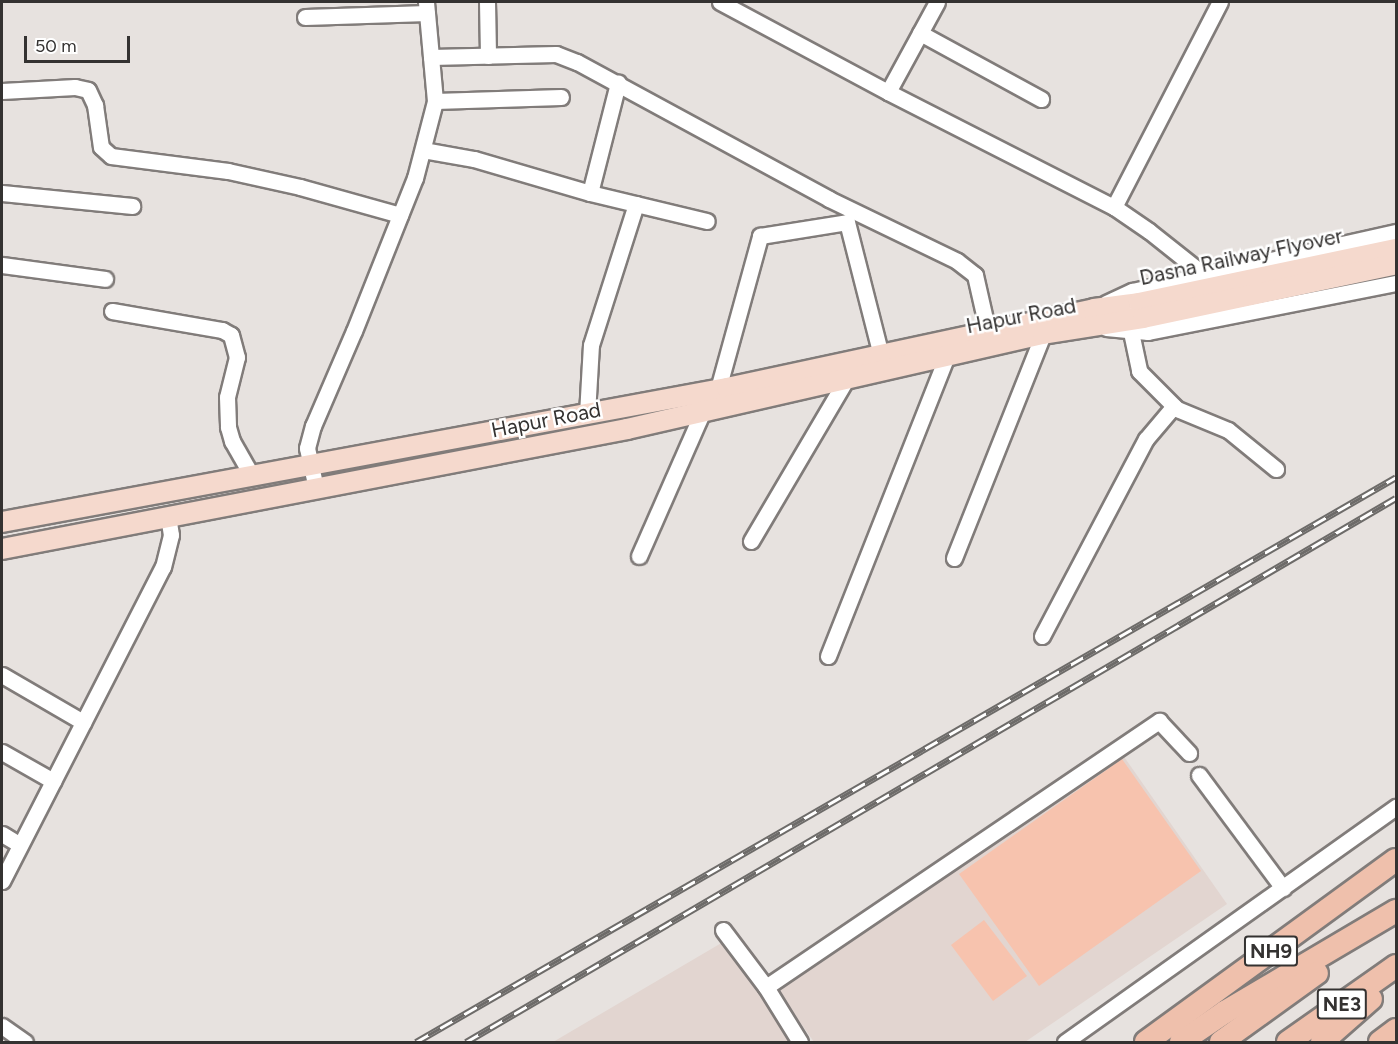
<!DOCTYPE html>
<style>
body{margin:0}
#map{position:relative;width:1398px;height:1044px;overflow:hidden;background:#e7e2df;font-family:Figtree,sans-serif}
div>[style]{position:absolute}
.built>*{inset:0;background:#e2d5d0}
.green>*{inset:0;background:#f7c3ae}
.roads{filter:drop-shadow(2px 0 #817c7a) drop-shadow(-2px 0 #817c7a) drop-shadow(0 2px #817c7a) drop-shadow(0 -2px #817c7a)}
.minor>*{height:15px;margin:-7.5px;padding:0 7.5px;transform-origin:7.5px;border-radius:7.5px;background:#fff}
.major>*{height:20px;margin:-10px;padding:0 10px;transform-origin:10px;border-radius:10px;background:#f5d9cd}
.highway>*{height:22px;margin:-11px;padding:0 11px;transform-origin:11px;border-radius:11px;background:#efc0ac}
.rail>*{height:7px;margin-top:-3.5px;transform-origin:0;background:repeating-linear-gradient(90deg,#fff 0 14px,#6d6b69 0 28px);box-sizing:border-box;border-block:2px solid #6d6b69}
span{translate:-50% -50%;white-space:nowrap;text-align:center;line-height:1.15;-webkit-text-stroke:5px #fff;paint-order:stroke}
.shield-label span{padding:2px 4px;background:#fff;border:2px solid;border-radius:4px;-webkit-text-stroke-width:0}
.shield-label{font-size:20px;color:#343231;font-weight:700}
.street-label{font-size:21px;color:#343231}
.frame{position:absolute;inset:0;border:3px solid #343231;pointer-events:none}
.scale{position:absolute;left:24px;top:36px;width:106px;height:27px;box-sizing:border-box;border:3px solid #343231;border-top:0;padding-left:8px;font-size:18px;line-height:21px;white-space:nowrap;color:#343231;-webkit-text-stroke:4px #fff;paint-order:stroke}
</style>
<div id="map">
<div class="built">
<i style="clip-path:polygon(1120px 751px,1227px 904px,1025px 1042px,814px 1042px,775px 987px)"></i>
<i style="clip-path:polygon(735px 935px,808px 1042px,553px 1042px)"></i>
</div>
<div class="green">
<i style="clip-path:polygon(1122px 759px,1201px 871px,1039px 986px,959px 874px)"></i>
<i style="clip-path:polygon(984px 920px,1027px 976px,993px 1001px,951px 945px)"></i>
</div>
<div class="roads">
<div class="minor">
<i style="left:487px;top:2px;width:54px;rotate:88.9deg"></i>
<i style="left:720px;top:2px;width:191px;rotate:28.2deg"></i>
<i style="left:888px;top:92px;width:254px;rotate:27deg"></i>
<i style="left:1114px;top:207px;width:42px;rotate:34.4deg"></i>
<i style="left:1149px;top:231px;width:69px;rotate:38.5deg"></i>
<i style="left:305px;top:17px;width:122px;rotate:-1.9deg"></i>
<i style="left:920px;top:33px;width:138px;rotate:28.6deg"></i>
<i style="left:431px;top:57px;width:125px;rotate:-1.4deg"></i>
<i style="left:556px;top:54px;width:22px;rotate:21deg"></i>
<i style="left:577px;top:62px;width:287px;rotate:28.5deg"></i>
<i style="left:829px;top:199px;width:142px;rotate:25.8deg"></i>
<i style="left:957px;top:261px;width:23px;rotate:38deg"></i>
<i style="left:975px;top:275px;width:58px;rotate:77.2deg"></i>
<i style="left:2px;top:91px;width:73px;rotate:-3.1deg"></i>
<i style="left:75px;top:87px;width:13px;rotate:13deg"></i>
<i style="left:88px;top:90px;width:17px;rotate:65deg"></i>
<i style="left:95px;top:105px;width:42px;rotate:81.9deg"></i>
<i style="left:101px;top:147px;width:13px;rotate:42deg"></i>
<i style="left:111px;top:156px;width:118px;rotate:7.3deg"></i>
<i style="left:228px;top:171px;width:74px;rotate:12.5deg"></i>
<i style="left:300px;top:187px;width:104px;rotate:15.6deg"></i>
<i style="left:888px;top:92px;width:102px;rotate:-61.4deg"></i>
<i style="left:435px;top:101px;width:126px;rotate:-1.8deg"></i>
<i style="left:423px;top:150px;width:52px;rotate:10deg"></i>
<i style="left:474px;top:159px;width:121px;rotate:16.3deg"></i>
<i style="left:590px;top:193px;width:120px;rotate:13.5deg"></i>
<i style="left:2px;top:193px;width:131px;rotate:5.7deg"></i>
<i style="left:590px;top:193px;width:114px;rotate:-75.7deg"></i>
<i style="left:1114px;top:207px;width:231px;rotate:-62.7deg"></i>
<i style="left:2px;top:265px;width:104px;rotate:7.7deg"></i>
<i style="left:1106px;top:303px;width:29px;rotate:-25deg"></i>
<i style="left:1132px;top:291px;width:271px;rotate:-12.6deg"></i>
<i style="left:112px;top:311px;width:112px;rotate:9.8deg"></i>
<i style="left:222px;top:330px;width:10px;rotate:29deg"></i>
<i style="left:231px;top:335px;width:23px;rotate:75deg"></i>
<i style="left:237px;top:357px;width:41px;rotate:104deg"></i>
<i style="left:227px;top:397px;width:30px;rotate:88deg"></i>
<i style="left:228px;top:427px;width:15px;rotate:74deg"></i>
<i style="left:232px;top:441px;width:40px;rotate:60.3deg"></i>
<i style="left:1106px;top:328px;width:42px;rotate:5.4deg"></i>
<i style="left:1148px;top:332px;width:253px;rotate:-11.2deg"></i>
<i style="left:1131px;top:332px;width:40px;rotate:78deg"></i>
<i style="left:1139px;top:371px;width:54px;rotate:45deg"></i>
<i style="left:1177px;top:409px;width:55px;rotate:22.4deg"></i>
<i style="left:1228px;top:430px;width:62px;rotate:39.1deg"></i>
<i style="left:718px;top:389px;width:159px;rotate:-74.6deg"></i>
<i style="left:760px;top:236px;width:88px;rotate:-9.1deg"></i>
<i style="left:847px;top:222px;width:137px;rotate:75.7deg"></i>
<i style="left:587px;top:414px;width:69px;rotate:-86.7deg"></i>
<i style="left:591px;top:345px;width:148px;rotate:-72.3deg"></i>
<i style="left:316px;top:488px;width:41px;rotate:-102.7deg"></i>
<i style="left:307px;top:448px;width:23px;rotate:-75deg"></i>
<i style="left:313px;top:426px;width:103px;rotate:-66.7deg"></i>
<i style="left:354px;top:331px;width:165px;rotate:-68.3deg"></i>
<i style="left:415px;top:178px;width:80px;rotate:-75.4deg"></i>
<i style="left:435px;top:101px;width:99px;rotate:-95.2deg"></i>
<i style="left:751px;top:541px;width:189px;rotate:-59.5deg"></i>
<i style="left:639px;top:556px;width:158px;rotate:-66.2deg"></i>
<i style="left:954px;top:558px;width:241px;rotate:-68.3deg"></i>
<i style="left:1042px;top:636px;width:223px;rotate:-62.2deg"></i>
<i style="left:1146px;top:439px;width:43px;rotate:-49.7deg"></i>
<i style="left:828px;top:656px;width:323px;rotate:-68.4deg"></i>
<i style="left:2px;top:675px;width:94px;rotate:30.1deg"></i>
<i style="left:2px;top:752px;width:59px;rotate:29.6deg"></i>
<i style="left:1199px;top:775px;width:141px;rotate:53.4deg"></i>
<i style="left:2px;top:834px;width:21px;rotate:31deg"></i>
<i style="left:2px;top:881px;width:353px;rotate:-62.9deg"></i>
<i style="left:163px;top:567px;width:33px;rotate:-76deg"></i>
<i style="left:171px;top:535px;width:18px;rotate:-99deg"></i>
<i style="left:723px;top:930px;width:71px;rotate:53deg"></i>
<i style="left:2px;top:1026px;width:28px;rotate:35deg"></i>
<i style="left:800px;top:1042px;width:65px;rotate:-121.7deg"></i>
<i style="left:766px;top:987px;width:475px;rotate:-34.1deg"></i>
<i style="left:1159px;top:721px;width:44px;rotate:46.8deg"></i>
<i style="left:1065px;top:1042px;width:406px;rotate:-35.4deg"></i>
</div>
<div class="major">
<i style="left:2px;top:522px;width:737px;rotate:-10.47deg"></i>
<i style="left:727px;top:388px;width:375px;rotate:-12.1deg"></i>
<i style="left:1094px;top:309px;width:45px;rotate:-7.6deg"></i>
<i style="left:1139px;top:303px;width:263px;rotate:-11.9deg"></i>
<i style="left:2px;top:549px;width:636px;rotate:-10.87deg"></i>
<i style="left:627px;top:429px;width:427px;rotate:-12.9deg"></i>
<i style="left:1043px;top:334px;width:101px;rotate:-9.1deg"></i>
<i style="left:1143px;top:318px;width:259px;rotate:-12deg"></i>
</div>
<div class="highway">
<i style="left:1146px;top:1042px;width:309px;rotate:-36.1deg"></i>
<i style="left:1181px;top:1042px;width:53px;rotate:-34.3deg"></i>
<i style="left:1225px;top:1012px;width:199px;rotate:-30.6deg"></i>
<i style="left:1221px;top:1042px;width:118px;rotate:-35.7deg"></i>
<i style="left:1288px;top:1042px;width:132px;rotate:-35.1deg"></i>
<i style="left:1322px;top:1042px;width:65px;rotate:-41.3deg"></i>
<i style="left:1380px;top:1042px;width:20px;rotate:-37deg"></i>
</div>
</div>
<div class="rail">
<i style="left:416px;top:1042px;width:1131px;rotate:-29.96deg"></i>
<i style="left:466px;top:1042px;width:1077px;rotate:-30.33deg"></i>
</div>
<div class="shield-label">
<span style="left:1271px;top:951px">NH9</span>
<span style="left:1342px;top:1004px">NE3</span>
</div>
<div class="street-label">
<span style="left:1241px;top:257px;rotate:-12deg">Dasna Railway Flyover</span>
<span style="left:1021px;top:316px;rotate:-11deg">Hapur Road</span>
<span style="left:546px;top:420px;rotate:-11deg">Hapur Road</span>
</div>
<div class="frame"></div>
<div class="scale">50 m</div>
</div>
